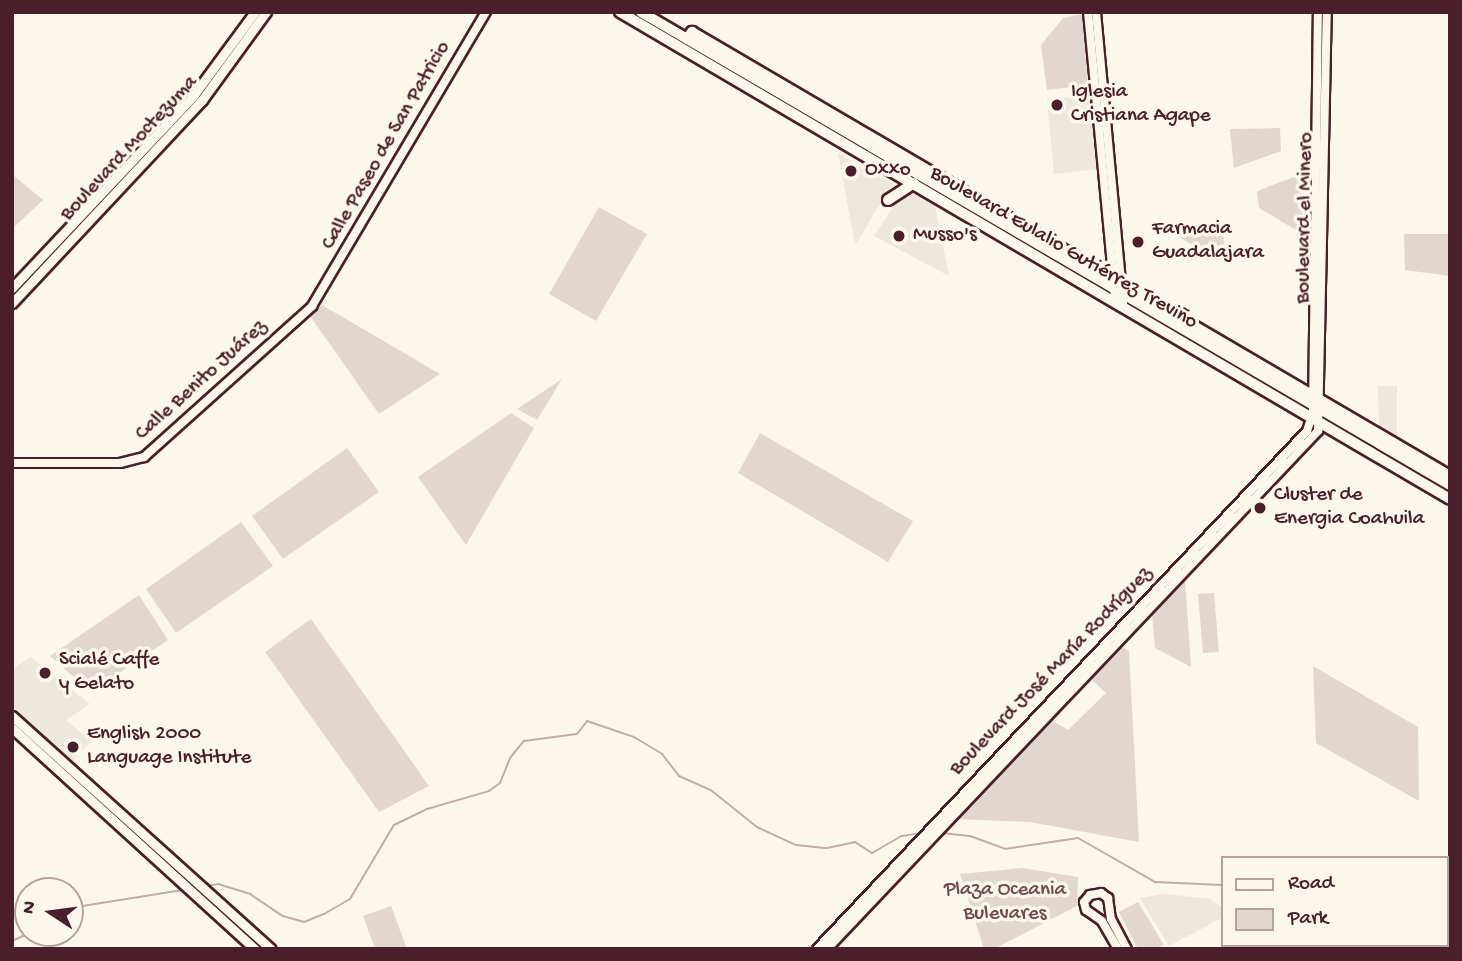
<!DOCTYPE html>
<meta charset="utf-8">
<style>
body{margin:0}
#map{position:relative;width:1462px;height:961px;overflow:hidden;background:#fbf7ec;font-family:"Gochi Hand",sans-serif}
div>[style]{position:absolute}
.built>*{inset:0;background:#eee7de}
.green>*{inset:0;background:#e2d7d0}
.stream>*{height:2px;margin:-1px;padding:0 1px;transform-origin:1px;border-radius:1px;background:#bfadaa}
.roads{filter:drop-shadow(2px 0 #4a1f2b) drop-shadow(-2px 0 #4a1f2b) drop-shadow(0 2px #4a1f2b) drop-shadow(0 -2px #4a1f2b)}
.tertiary>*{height:8px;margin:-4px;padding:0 4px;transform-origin:4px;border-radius:4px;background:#fbf7ec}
.secondary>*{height:9px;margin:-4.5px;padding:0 4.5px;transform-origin:4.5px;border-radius:4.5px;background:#fbf7ec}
.primary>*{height:10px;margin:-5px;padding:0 5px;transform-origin:5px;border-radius:5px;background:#fbf7ec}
.dots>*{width:19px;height:19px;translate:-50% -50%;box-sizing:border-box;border:4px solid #fbf7ec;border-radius:50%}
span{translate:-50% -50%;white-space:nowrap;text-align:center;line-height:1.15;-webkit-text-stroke:7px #fbf7ec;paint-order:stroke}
.poi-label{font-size:21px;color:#4a1f2b}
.left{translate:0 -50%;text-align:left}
.street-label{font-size:21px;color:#4a1f2b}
.park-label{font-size:21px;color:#704d54}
.frame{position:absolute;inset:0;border:14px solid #4a1f2b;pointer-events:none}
.legend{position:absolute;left:1221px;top:856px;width:228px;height:91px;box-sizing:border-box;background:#fbf7ec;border:2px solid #b4a19f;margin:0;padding:9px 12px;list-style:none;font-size:21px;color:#4a1f2b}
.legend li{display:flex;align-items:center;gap:14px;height:35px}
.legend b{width:35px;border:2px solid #b4a19f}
.north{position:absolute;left:14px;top:877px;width:70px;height:70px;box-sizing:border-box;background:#fbf7ec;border:2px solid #b4a19f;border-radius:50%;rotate:283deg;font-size:19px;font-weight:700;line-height:28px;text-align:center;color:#4a1f2b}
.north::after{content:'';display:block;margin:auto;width:24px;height:32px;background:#4a1f2b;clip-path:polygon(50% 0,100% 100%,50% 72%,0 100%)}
</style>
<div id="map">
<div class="built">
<i style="clip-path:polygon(1091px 95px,1098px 169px,1054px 174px,1047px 99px)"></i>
<i style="clip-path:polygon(838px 153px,892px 184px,856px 244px,854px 240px)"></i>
<i style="clip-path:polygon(905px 189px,935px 206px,949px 276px,874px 236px)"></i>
<i style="clip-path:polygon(1378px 386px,1397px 386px,1397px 436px,1379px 426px)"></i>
<i style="clip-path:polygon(31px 657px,90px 704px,66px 720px,91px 741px,72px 762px,12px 709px,12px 669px)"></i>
<i style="clip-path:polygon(1165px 894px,1210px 899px,1222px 907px,1222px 918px,1169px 946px,1140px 898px)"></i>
</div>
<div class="green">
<i style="clip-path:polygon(1082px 14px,1088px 85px,1047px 90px,1041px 45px,1063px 18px)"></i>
<i style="clip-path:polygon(1280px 128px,1281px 151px,1234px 168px,1230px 129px)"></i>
<i style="clip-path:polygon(1310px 171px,1311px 239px,1259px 208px,1257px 191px)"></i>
<i style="clip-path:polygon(12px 174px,43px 200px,12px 229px)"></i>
<i style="clip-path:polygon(599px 207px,647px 234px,596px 321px,549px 294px)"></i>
<i style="clip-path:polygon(1222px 221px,1226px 264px,1170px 232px,1169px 227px)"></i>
<i style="clip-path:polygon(1404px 234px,1450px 234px,1450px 276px,1405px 270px)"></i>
<i style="clip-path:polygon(322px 305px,440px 374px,379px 414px,310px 316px)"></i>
<i style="clip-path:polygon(562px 379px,537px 420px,517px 409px)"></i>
<i style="clip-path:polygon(511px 413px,534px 428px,466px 545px,418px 477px)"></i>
<i style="clip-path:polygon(760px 433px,913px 521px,888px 562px,738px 473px)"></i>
<i style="clip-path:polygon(347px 448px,379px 492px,283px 559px,252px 516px)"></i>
<i style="clip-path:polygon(241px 522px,273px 566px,176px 633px,146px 589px)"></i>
<i style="clip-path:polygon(1185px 579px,1191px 667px,1155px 648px,1152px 614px)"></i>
<i style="clip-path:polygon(1214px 593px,1219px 652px,1203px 653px,1198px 594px)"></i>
<i style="clip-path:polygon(139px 595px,168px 640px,91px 692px,50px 656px)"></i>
<i style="clip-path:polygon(311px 619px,429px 786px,379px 812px,265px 652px)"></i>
<i style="clip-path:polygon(1120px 646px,1129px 651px,1139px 842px,1030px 822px,955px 819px,1048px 718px,1068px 730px,1106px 693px,1090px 678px)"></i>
<i style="clip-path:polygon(1313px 666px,1418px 727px,1419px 801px,1316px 743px)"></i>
<i style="clip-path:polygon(1022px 868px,1078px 877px,1077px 906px,994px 949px,984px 949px,960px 874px)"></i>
<i style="clip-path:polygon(1138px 902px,1164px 945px,1156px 949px,1138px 949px,1119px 912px)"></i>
<i style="clip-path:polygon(391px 906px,407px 949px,375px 949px,363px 916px)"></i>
</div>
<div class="stream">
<i style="left:941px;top:833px;width:29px;rotate:6deg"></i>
<i style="left:970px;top:836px;width:37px;rotate:20deg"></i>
<i style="left:1005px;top:849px;width:74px;rotate:-8.6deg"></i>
<i style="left:1078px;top:838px;width:89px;rotate:29.7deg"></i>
<i style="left:1155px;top:882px;width:67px;rotate:2.6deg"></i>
<i style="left:206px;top:886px;width:12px;rotate:-9deg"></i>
<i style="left:218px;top:884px;width:34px;rotate:17deg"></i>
<i style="left:250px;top:894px;width:40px;rotate:34deg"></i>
<i style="left:283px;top:916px;width:22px;rotate:16deg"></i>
<i style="left:304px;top:922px;width:22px;rotate:-22deg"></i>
<i style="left:324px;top:914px;width:30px;rotate:-30deg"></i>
<i style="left:350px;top:899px;width:86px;rotate:-59.3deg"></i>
<i style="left:394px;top:825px;width:37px;rotate:-26deg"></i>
<i style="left:427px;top:809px;width:65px;rotate:-16.2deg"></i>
<i style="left:489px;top:791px;width:14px;rotate:-36deg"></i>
<i style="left:500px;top:783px;width:27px;rotate:-68deg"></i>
<i style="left:510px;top:758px;width:22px;rotate:-51deg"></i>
<i style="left:524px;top:741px;width:53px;rotate:-7.5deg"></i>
<i style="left:577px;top:734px;width:16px;rotate:-52deg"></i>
<i style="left:587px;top:721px;width:50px;rotate:18.8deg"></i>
<i style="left:634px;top:737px;width:33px;rotate:31deg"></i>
<i style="left:662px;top:754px;width:28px;rotate:52deg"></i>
<i style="left:679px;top:776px;width:36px;rotate:24deg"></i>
<i style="left:712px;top:791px;width:58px;rotate:38.7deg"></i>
<i style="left:757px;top:827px;width:43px;rotate:24.8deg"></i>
<i style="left:796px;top:845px;width:31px;rotate:6deg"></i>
<i style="left:827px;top:848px;width:29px;rotate:-12deg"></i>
<i style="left:855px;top:842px;width:20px;rotate:33deg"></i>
<i style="left:872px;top:853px;width:34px;rotate:-30deg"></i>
<i style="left:902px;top:836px;width:20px;rotate:-9deg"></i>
<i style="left:70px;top:908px;width:114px;rotate:-9.1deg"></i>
<i style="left:12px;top:941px;width:19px;rotate:-25deg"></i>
<i style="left:1289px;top:945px;width:8px;rotate:30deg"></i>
</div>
<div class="roads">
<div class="tertiary">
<i style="left:1088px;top:12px;width:289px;rotate:84.6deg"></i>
<i style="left:1096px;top:12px;width:293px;rotate:84.7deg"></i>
<i style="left:12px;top:463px;width:108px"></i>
<i style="left:120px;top:463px;width:25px;rotate:-14deg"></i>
<i style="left:144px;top:457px;width:226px;rotate:-41.9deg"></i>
<i style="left:312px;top:306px;width:342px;rotate:-59.4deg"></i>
<i style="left:817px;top:949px;width:713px;rotate:-46.59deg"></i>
<i style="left:1307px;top:431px;width:20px;rotate:-72deg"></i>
<i style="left:1313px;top:412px;width:400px;rotate:-89.3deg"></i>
<i style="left:827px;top:949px;width:714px;rotate:-46.53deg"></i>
<i style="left:1318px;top:431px;width:419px;rotate:-88.8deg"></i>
<i style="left:1118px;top:949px;width:32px;rotate:-120deg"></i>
<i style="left:1102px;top:921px;width:19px;rotate:-145deg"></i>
<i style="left:1086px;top:910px;width:8px;rotate:-104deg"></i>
<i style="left:1084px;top:902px;width:9px;rotate:-49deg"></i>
<i style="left:1090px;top:895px;width:11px;rotate:-10deg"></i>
<i style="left:1101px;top:893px;width:9px;rotate:36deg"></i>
<i style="left:1108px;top:898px;width:21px;rotate:82deg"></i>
<i style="left:1111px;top:919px;width:34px;rotate:62deg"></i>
</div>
<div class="secondary">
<i style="left:12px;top:288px;width:264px;rotate:-46.7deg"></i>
<i style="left:193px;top:96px;width:104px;rotate:-53.6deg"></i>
<i style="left:12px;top:303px;width:278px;rotate:-46.9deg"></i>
<i style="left:202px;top:100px;width:109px;rotate:-54deg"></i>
<i style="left:12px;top:716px;width:348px;rotate:42deg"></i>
<i style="left:12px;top:728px;width:328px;rotate:42.3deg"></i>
</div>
<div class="primary">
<i style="left:620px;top:12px;width:962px;rotate:30.4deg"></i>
<i style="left:641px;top:12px;width:937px;rotate:30.31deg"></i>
<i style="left:687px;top:39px;width:9px;rotate:-54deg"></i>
<i style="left:692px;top:32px;width:878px;rotate:30.36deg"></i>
<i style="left:888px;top:200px;width:31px;rotate:-33deg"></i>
</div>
</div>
<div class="dots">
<i style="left:1057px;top:105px;background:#4a1f2b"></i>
<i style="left:851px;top:171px;background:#4a1f2b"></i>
<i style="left:899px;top:236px;background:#4a1f2b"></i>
<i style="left:1138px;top:242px;background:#4a1f2b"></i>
<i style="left:1260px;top:508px;background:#4a1f2b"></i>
<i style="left:45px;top:673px;background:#4a1f2b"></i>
<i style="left:73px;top:747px;background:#4a1f2b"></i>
</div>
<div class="poi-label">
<span class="left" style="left:1071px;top:105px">Iglesia<br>Cristiana Agape</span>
<span class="left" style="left:865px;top:171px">Oxxo</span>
<span class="left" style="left:1152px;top:242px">Farmacia<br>Guadalajara</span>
<span class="left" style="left:913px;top:236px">Musso's</span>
<span class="left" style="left:1274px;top:508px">Cluster de<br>Energia Coahuila</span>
<span class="left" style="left:59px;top:673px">Scialé Caffe<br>y Gelato</span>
<span class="left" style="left:87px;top:747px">English 2000<br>Language Institute</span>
</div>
<div class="street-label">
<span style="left:387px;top:146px;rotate:-60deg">Calle Paseo de San Patricio</span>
<span style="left:130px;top:149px;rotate:-47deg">Boulevard Moctezuma</span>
<span style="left:1306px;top:218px;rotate:-89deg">Boulevard el Minero</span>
<span style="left:1063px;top:249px;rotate:30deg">Boulevard Eulalio Gutiérrez Treviño</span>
<span style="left:202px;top:381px;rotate:-42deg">Calle Benito Juárez</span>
<span style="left:1052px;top:672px;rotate:-46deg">Boulevard José María Rodríguez</span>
</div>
<div class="park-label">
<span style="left:1005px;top:903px">Plaza Oceania<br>Bulevares</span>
</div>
<div class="frame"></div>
<ul class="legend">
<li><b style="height:9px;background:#fbf7ec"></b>Road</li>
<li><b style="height:19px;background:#e2d7d0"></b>Park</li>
</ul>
<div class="north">N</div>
</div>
